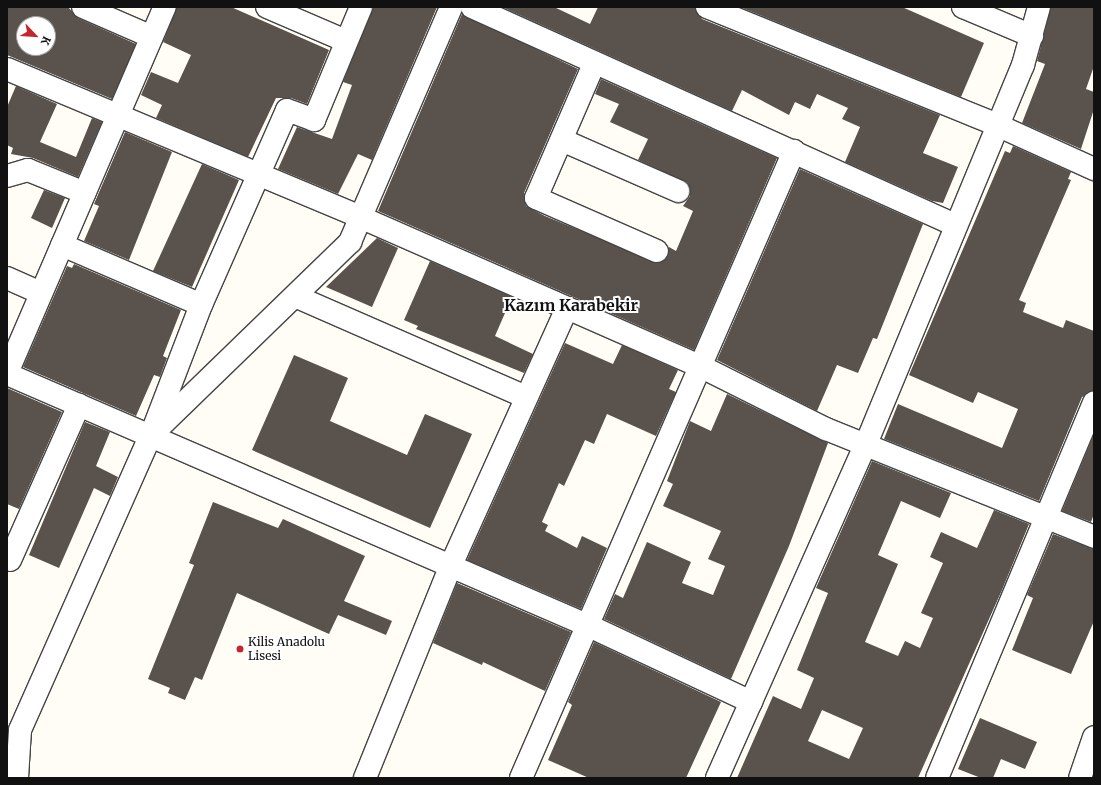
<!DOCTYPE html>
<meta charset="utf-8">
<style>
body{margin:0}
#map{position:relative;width:1101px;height:785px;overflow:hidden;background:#fffdf5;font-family:Merriweather,serif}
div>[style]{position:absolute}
.building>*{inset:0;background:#5a524d}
.roads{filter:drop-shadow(1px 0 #444) drop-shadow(-1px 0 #444) drop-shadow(0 1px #444) drop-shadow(0 -1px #444)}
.minor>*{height:22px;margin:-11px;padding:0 11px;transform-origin:11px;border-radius:11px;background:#fff}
.dots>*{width:11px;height:11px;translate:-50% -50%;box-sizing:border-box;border:2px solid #fff;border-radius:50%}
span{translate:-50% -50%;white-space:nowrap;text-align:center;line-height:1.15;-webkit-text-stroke:4px #fff;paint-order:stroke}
.poi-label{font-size:12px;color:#111}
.left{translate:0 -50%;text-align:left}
.district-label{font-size:16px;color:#111;font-weight:700}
.frame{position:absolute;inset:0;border:8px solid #111;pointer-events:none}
.north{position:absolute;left:16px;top:16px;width:40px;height:40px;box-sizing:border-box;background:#fff;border:1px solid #a0a0a0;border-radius:50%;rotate:115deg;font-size:11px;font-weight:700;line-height:16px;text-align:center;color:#111}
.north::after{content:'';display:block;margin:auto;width:14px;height:18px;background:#c4262e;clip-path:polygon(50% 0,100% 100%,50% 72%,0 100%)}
</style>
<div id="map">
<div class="building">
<i style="clip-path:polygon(evenodd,7px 7px,68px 7px,78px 18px,136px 44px,112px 99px,7px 55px,7px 7px,24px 24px,48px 24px,48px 48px,24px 48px,24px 24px)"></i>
<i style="clip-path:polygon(177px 7px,231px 7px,329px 50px,307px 104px,291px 98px,276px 98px,248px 157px,156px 118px,162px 105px,141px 95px,151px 72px,178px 83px,191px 55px,163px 42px)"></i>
<i style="clip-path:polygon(373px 7px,437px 7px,372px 160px,358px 154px,338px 194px,278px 169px,297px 127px,332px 139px,352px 85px,343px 82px)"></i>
<i style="clip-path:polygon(502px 7px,554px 7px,590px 24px,598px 7px,695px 7px,702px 19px,940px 115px,923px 153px,958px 167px,943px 203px,932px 201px,845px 162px,860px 127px,842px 119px,848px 108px,817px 94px,810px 109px,795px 102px,789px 115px,742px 90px,732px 111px)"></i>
<i style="clip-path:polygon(740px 7px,902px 7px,984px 43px,961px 97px)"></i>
<i style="clip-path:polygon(1051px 7px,1094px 7px,1094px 66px,1086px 89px,1094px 92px,1094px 109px,1081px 149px,1022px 123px,1045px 64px,1037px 61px)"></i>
<i style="clip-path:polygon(462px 14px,578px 69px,524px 193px,526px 206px,545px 216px,659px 263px,668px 256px,669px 247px,676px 251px,693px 211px,683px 206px,690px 196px,688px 183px,638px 160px,648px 139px,610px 122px,619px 104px,595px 94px,601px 79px,777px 158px,694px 350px,378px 211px)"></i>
<i style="clip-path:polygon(16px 86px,57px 104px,40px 142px,76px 157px,92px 118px,102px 122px,78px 177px,33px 158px,11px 154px,13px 148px,7px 145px,7px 107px)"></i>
<i style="clip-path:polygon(125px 132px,172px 152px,129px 260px,84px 241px,99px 206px,94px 204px)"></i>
<i style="clip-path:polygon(1013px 146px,1071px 172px,1068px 179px,1071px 180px,1019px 300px,1026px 303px,1023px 312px,1063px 328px,1066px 320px,1094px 331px,1094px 390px,1082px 397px,1039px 501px,884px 439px,898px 404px,1002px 448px,1018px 409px,978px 392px,973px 403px,909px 375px,1005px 151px,1010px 153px)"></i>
<i style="clip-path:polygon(202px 164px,239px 180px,192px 287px,153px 271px)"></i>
<i style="clip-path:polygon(800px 169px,923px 224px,877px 339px,873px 338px,858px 373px,837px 365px,817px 411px,717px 360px)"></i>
<i style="clip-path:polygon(44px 190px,65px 198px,52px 228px,31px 218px)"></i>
<i style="clip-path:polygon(377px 238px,398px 248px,372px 307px,326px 287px)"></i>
<i style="clip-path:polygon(430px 261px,512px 297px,495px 336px,533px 354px,524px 373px,416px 329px,418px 326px,404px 320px)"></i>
<i style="clip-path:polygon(74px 264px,181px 310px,163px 356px,167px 358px,160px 377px,154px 375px,136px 416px,23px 367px,67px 266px,72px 268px)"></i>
<i style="clip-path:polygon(565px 343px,613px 364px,622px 345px,678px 370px,669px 389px,676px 392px,656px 436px,607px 414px,594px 444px,585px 440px,564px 486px,559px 483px,542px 522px,548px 525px,545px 531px,577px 548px,582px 536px,607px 548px,581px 609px,467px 560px)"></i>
<i style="clip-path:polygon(294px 355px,348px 378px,330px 421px,407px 455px,425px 414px,472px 434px,430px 528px,252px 450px)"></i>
<i style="clip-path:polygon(7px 388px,62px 412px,19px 509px,7px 504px)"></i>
<i style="clip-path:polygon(727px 394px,828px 443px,789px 546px,731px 679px,604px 619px,615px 594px,623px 598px,647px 542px,691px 562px,682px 583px,713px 595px,725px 566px,708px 559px,721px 531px,663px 506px,673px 484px,667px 481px,690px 421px,711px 431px)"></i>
<i style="clip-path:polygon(85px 422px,110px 432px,96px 466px,118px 477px,110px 496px,94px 488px,59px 568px,29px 555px)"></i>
<i style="clip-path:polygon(1094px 434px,1094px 514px,1091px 522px,1062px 511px)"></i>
<i style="clip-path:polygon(evenodd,872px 461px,951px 493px,940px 518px,901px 501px,878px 555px,898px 564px,865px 642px,898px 656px,905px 641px,920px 648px,933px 618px,921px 613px,943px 563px,930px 557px,941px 532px,977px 548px,994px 510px,1029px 524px,1002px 590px,918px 778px,737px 778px,773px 696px,801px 709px,814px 678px,797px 670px,828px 593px,816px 588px,872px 461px,822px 710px,863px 728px,849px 759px,808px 741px,822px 710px)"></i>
<i style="clip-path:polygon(213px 502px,278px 528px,283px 519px,365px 556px,344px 601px,392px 621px,386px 635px,338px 615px,329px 634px,237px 593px,202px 680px,195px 677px,185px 700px,168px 693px,170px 688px,148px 679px,194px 565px,189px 563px)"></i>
<i style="clip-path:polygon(1053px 534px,1094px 549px,1094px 621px,1071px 674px,1012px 650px,1033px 598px,1027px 595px)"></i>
<i style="clip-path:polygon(457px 583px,571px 632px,545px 691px,483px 662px,482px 665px,433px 643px)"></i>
<i style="clip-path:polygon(594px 642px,721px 702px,686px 778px,589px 778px,548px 760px,572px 705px,568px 702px)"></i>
<i style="clip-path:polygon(980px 718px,1037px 742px,1025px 769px,1001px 759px,993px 778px,981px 778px,958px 769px)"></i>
</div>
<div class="roads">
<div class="minor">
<i style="left:83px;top:7px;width:75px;rotate:23.5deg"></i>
<i style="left:267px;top:7px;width:86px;rotate:23.3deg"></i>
<i style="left:472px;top:7px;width:530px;rotate:24.29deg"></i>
<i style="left:707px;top:7px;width:313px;rotate:22.1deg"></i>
<i style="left:997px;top:125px;width:107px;rotate:24.4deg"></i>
<i style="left:963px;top:7px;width:75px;rotate:22.8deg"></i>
<i style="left:594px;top:64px;width:146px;rotate:113.4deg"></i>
<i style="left:536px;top:198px;width:132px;rotate:23.7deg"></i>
<i style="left:7px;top:69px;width:383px;rotate:22.7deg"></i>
<i style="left:360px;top:217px;width:371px;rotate:23.7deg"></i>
<i style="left:700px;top:366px;width:141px;rotate:26.6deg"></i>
<i style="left:826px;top:429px;width:289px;rotate:21.9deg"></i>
<i style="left:562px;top:140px;width:127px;rotate:23.7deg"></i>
<i style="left:7px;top:176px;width:22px;rotate:-16deg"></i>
<i style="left:28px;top:170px;width:61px;rotate:22deg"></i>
<i style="left:62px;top:245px;width:151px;rotate:23.3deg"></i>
<i style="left:7px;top:278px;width:37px;rotate:24deg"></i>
<i style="left:297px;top:297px;width:250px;rotate:23.6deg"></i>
<i style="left:7px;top:373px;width:399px;rotate:-66.7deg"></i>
<i style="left:7px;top:374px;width:634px;rotate:23.41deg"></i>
<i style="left:589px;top:626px;width:179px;rotate:25.1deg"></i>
<i style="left:153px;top:430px;width:134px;rotate:-69deg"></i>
<i style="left:201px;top:305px;width:213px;rotate:-66.2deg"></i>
<i style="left:287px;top:110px;width:29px;rotate:20deg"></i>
<i style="left:314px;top:120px;width:122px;rotate:-67.4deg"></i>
<i style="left:10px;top:560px;width:170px;rotate:-66deg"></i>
<i style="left:17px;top:778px;width:48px;rotate:-86.4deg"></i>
<i style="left:20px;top:730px;width:321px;rotate:-66.1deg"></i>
<i style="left:150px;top:436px;width:279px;rotate:-44.1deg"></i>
<i style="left:350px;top:242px;width:256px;rotate:-66.7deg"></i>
<i style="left:365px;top:778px;width:230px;rotate:-68deg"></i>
<i style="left:451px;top:565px;width:282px;rotate:-65.7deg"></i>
<i style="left:521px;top:778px;width:684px;rotate:-66.47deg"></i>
<i style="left:717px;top:778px;width:366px;rotate:-66deg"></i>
<i style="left:866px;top:444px;width:410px;rotate:-67.5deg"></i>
<i style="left:1023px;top:65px;width:60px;rotate:-74.6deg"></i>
<i style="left:937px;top:778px;width:407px;rotate:-67.3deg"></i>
<i style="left:1080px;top:778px;width:43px;rotate:-71.1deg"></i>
</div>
</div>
<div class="dots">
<i style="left:240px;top:649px;background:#c4262e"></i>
</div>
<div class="poi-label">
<span class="left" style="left:248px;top:649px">Kilis Anadolu<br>Lisesi</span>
</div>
<div class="district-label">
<span style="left:571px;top:305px">Kazım Karabekir</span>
</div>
<div class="frame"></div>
<div class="north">K</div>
</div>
